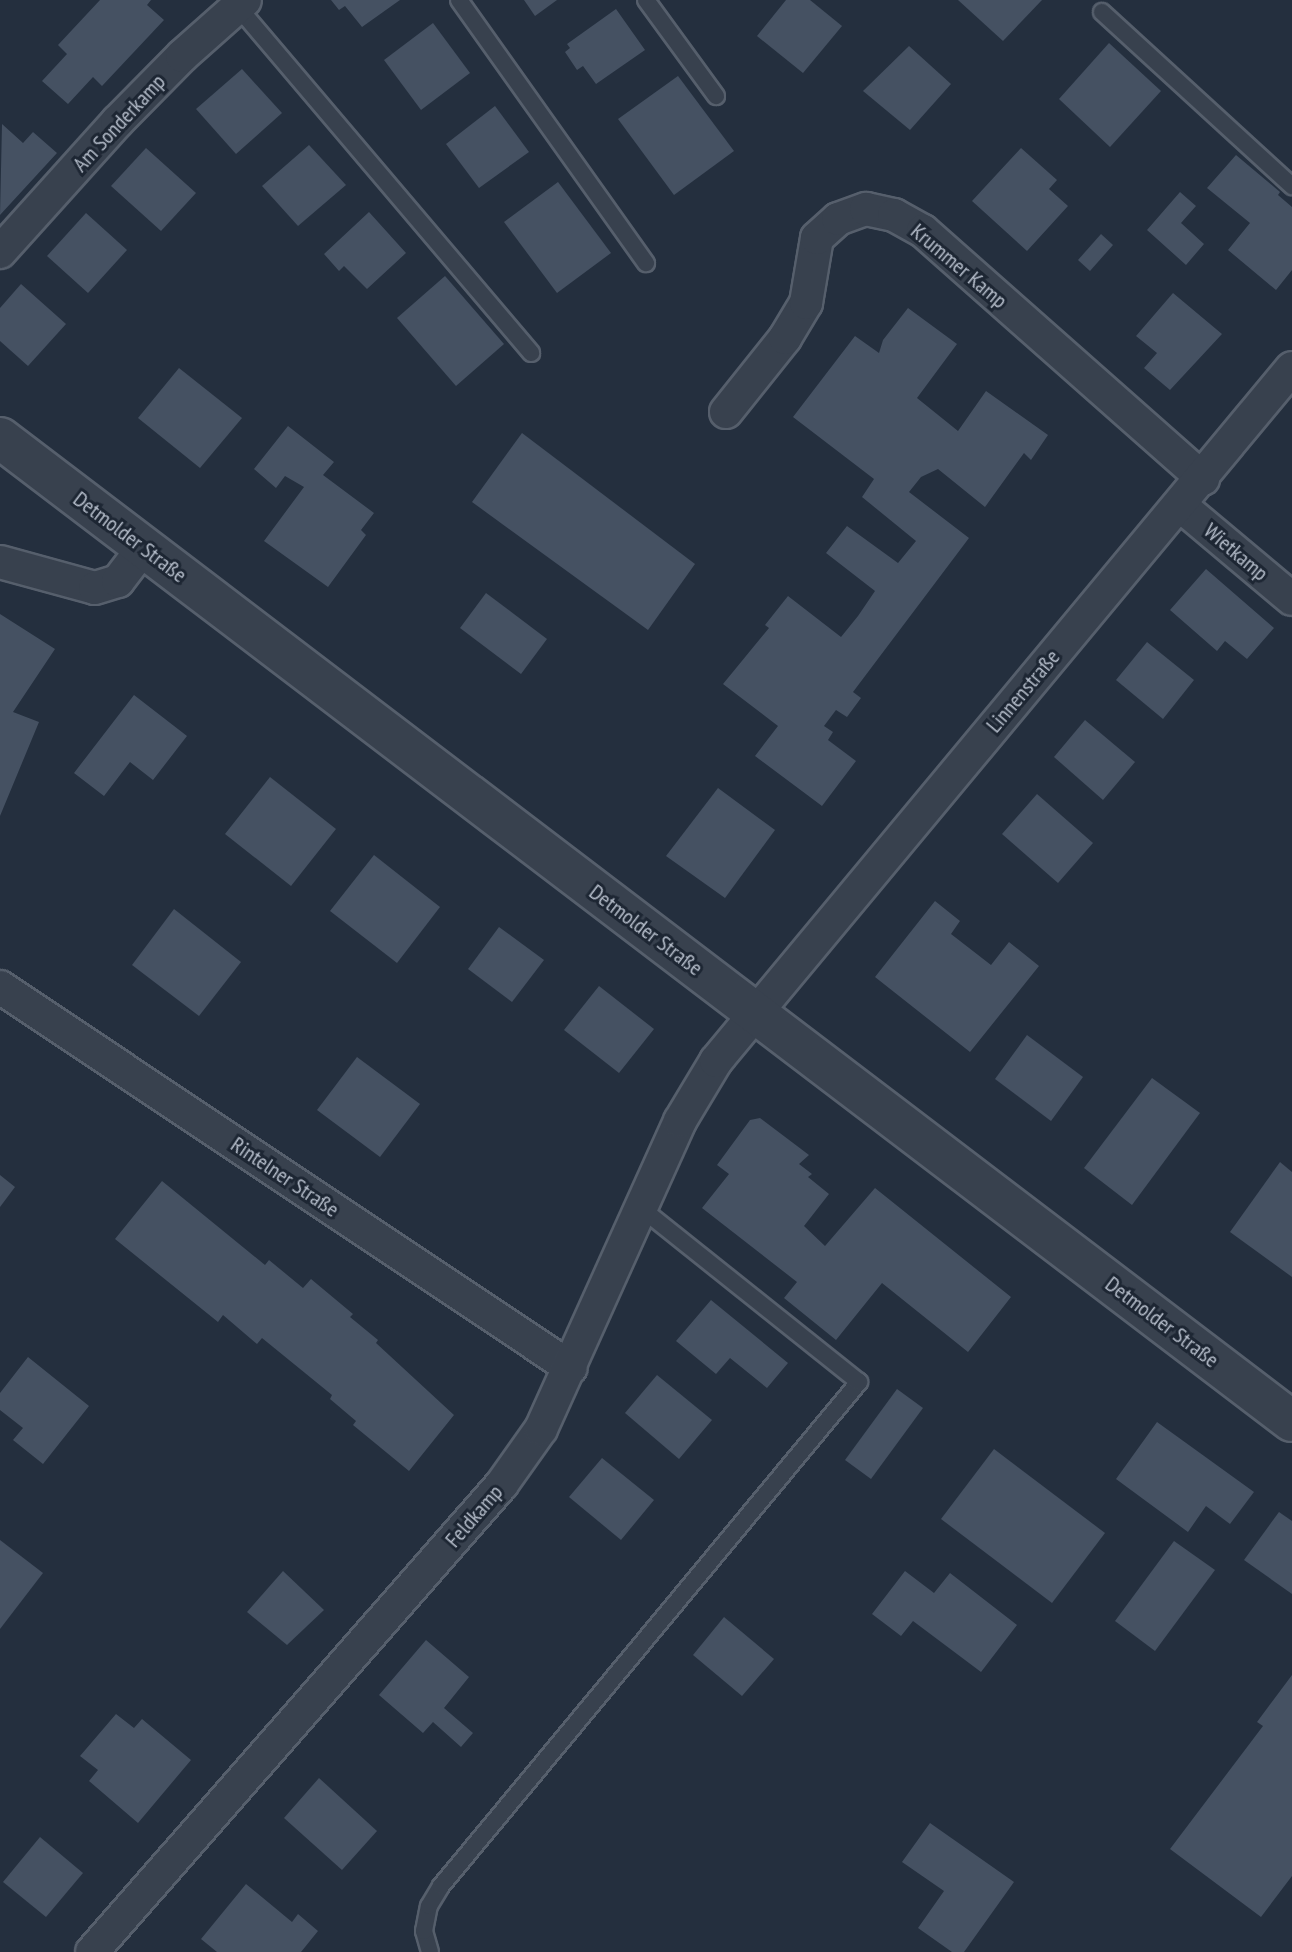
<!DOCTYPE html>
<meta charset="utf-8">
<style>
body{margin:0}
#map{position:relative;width:1292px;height:1952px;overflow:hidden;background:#242f3e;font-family:"PT Sans Narrow",sans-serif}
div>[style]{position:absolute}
.building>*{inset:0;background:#455162}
.roads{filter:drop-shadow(2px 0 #565f6c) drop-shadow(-2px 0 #565f6c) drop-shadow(0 2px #565f6c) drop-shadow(0 -2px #565f6c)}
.service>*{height:16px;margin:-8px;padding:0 8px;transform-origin:8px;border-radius:8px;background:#38414e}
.minor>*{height:32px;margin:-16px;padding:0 16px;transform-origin:16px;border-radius:16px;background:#38414e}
.tertiary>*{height:40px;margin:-20px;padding:0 20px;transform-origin:20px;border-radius:20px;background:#38414e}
span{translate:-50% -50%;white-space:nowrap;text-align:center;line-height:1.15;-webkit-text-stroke:6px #1d2633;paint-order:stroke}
.street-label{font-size:22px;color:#b4bcc9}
</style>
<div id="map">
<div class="building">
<i style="clip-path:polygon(100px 0,151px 0,147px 5px,164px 20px,102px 86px,93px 77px,68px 104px,42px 81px,67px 54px,58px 45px)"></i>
<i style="clip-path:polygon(331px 0,400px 0,362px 27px,345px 6px,339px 10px)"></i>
<i style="clip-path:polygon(524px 0,557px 0,535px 16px)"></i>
<i style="clip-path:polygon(786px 0,810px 0,842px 26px,803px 73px,757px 36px)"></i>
<i style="clip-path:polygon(958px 0,1042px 0,1003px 41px)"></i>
<i style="clip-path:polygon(616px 9px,645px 50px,596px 84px,583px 66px,577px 70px,565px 52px,570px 48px,567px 44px)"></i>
<i style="clip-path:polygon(433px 23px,470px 73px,421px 110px,384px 60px)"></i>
<i style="clip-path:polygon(1109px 43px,1161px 91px,1110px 147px,1059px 99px)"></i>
<i style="clip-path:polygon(909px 46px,951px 84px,910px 130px,863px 91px)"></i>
<i style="clip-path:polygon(242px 69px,282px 113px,236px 154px,196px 109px)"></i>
<i style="clip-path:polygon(678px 76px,734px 151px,674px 195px,618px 119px)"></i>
<i style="clip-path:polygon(495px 106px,529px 152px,479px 188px,446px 144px)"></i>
<i style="clip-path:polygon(2px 124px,23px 143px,33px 132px,57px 153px,0 215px)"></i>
<i style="clip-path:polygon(309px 145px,346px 185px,298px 226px,262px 186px)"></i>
<i style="clip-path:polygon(146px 148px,196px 193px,161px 231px,111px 186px)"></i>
<i style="clip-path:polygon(1021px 148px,1057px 180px,1049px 189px,1068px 206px,1027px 251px,972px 201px)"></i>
<i style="clip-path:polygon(1236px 155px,1280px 192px,1278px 195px,1292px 207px,1292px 270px,1276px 290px,1228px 250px,1250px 223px,1207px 188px)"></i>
<i style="clip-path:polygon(558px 182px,611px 253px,557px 293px,504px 222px)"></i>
<i style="clip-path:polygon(1180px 192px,1196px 206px,1181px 223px,1204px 244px,1186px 265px,1147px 230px)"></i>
<i style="clip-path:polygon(369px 212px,406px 253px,367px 289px,344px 266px,339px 271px,324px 254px)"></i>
<i style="clip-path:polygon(86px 213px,127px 250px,88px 293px,47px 256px)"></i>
<i style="clip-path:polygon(1101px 234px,1113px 245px,1090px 271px,1078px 260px)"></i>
<i style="clip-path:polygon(445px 276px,504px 344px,456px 386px,397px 318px)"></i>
<i style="clip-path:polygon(21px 284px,66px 324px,28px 366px,0 341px,0 308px)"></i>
<i style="clip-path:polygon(1173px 293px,1222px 334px,1170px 390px,1144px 368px,1157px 353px,1136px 336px)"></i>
<i style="clip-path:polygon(908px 308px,957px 344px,917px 398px,958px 431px,986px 391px,1048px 435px,1031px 460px,1024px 453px,985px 507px,938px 469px,921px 477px,909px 492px,969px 538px,853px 692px,861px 698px,847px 717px,836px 710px,824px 726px,833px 732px,828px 740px,856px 761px,822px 806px,755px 756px,778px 726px,723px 684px,769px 628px,765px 625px,788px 596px,841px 637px,858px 616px,875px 591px,826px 553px,847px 526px,898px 563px,916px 541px,862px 497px,874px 479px,793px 417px,855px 336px,879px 353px,883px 340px)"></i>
<i style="clip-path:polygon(179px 368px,242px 418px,200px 468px,138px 418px)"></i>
<i style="clip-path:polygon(288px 426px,334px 462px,323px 475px,374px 513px,361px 530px,366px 535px,328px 587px,264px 541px,304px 487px,285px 476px,276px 488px,254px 469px)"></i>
<i style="clip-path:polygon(522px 433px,695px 564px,648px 630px,472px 502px)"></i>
<i style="clip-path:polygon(1206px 569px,1274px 628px,1247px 659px,1225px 641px,1217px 651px,1170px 610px)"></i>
<i style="clip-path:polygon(486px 593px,547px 639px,521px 674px,460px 628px)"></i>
<i style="clip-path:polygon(0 614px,55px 649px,13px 712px,39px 722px,0 816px)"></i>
<i style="clip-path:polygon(1147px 642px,1194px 680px,1163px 719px,1116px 680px)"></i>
<i style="clip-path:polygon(134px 695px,187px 736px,153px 780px,130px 762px,104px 796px,74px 773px)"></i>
<i style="clip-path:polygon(1085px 720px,1135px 762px,1103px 800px,1054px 757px)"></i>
<i style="clip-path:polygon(270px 777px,336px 829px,291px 886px,225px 834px)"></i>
<i style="clip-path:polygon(718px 788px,775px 830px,725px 898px,666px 856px)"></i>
<i style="clip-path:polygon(1037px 794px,1093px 843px,1058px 883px,1002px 834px)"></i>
<i style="clip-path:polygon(374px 855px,440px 907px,397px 963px,330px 911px)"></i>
<i style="clip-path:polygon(935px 901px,960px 921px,951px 934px,991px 965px,1009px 942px,1039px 966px,970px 1052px,875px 977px)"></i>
<i style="clip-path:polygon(174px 909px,241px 962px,199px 1016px,132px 965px)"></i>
<i style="clip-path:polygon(499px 927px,544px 960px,512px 1002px,468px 969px)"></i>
<i style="clip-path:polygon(599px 986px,654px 1029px,619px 1073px,564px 1030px)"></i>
<i style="clip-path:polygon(1027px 1035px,1083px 1077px,1051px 1121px,995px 1079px)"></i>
<i style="clip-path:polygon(357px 1057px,420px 1104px,380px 1157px,317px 1110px)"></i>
<i style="clip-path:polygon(1152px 1078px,1200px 1113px,1132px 1205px,1084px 1168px)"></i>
<i style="clip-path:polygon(760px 1118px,809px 1155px,799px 1164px,812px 1174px,808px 1177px,829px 1194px,804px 1226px,825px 1246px,875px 1188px,1011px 1297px,968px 1352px,882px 1283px,836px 1340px,784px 1298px,797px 1282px,702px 1208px,729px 1174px,717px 1165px,750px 1120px)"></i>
<i style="clip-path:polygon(1280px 1162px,1292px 1172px,1292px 1277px,1230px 1232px)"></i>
<i style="clip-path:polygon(0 1175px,15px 1187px,0 1207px)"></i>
<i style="clip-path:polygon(162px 1181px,265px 1265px,269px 1260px,303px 1288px,311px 1279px,353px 1314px,350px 1317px,378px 1340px,376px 1343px,454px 1415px,409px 1471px,353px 1425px,356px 1421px,330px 1399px,332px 1395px,262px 1338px,257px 1344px,223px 1315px,218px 1322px,115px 1239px)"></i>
<i style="clip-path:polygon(711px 1300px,788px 1363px,767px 1388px,730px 1358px,716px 1374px,676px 1341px)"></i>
<i style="clip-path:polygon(28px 1357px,89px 1406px,43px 1464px,13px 1440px,23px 1428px,0 1410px,0 1393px)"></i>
<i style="clip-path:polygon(657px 1375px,712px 1420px,679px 1459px,625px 1413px)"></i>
<i style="clip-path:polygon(897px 1389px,923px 1408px,871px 1479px,845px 1460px)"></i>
<i style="clip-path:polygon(1157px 1422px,1254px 1492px,1230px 1524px,1206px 1506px,1188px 1532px,1116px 1479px)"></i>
<i style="clip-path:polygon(994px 1449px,1105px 1533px,1052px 1603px,941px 1519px)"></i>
<i style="clip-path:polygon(602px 1458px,654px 1500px,621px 1540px,569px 1497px)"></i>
<i style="clip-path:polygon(1279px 1512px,1292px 1521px,1292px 1594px,1244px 1560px)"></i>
<i style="clip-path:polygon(0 1540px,43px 1573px,0 1629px)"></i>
<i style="clip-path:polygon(1174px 1541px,1215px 1570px,1155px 1651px,1115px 1621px)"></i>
<i style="clip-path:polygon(283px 1571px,324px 1610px,287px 1645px,247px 1612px)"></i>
<i style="clip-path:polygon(905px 1571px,934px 1593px,950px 1573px,1017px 1625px,981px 1672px,913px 1621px,901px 1636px,872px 1614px)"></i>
<i style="clip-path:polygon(724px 1617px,774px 1659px,742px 1696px,693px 1655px)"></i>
<i style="clip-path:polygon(426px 1640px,469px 1677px,444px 1708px,473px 1733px,461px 1747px,433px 1722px,423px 1733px,379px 1695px)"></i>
<i style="clip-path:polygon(1292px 1675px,1292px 1876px,1261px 1917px,1170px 1849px,1263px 1726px,1257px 1722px)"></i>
<i style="clip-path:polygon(116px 1714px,134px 1728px,142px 1719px,191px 1760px,138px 1823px,89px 1781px,98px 1770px,80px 1756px)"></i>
<i style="clip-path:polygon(319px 1778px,377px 1831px,342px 1870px,284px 1818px)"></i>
<i style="clip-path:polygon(930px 1823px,1014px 1882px,964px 1952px,952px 1952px,918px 1928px,944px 1891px,902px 1862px)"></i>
<i style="clip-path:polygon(40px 1837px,83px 1873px,46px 1917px,3px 1882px)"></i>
<i style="clip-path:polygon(246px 1884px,292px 1922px,298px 1914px,318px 1931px,301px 1952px,217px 1952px,201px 1939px)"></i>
</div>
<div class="roads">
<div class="service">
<i style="left:459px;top:0;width:323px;rotate:54.6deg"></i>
<i style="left:646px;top:0;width:119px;rotate:53.9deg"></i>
<i style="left:237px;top:6px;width:455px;rotate:49.7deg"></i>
<i style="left:1102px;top:12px;width:258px;rotate:42.5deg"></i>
<i style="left:430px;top:1952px;width:22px;rotate:-106deg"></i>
<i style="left:424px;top:1931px;width:25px;rotate:-79deg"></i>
<i style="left:429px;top:1906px;width:23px;rotate:-59deg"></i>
<i style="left:441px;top:1886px;width:655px;rotate:-50.33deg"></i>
<i style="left:859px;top:1382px;width:279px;rotate:-141.4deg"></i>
</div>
<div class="minor">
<i style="left:0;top:252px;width:175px;rotate:-48deg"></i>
<i style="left:117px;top:122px;width:93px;rotate:-45.4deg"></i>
<i style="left:182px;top:56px;width:84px;rotate:-41.6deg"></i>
<i style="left:726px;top:412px;width:95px;rotate:-51.4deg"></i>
<i style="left:785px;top:338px;width:41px;rotate:-59deg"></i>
<i style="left:806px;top:303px;width:66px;rotate:-80.4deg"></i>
<i style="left:817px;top:238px;width:28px;rotate:-42deg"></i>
<i style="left:838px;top:219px;width:30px;rotate:-20deg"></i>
<i style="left:866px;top:209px;width:29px;rotate:12deg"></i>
<i style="left:894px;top:215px;width:33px;rotate:29deg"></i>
<i style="left:923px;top:231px;width:374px;rotate:41.5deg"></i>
<i style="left:1180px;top:505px;width:146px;rotate:40deg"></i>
<i style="left:0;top:562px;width:98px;rotate:15.3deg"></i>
<i style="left:95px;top:588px;width:24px;rotate:-17deg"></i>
<i style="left:118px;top:581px;width:43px;rotate:-52.6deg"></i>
<i style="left:0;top:987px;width:686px;rotate:33.71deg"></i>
<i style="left:92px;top:1952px;width:622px;rotate:-48.78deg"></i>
<i style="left:502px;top:1484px;width:67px;rotate:-54.7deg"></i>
<i style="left:541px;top:1429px;width:338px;rotate:-65.7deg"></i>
<i style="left:680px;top:1121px;width:70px;rotate:-59deg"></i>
<i style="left:716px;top:1061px;width:901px;rotate:-50.27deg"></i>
</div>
<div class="tertiary">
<i style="left:0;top:438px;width:1623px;rotate:37.27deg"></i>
</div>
</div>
<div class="street-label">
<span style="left:119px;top:123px;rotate:-47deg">Am Sonderkamp</span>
<span style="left:959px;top:266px;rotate:40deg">Krummer Kamp</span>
<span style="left:130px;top:537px;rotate:37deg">Detmolder Straße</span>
<span style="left:1236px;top:552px;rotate:40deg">Wietkamp</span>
<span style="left:1023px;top:691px;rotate:-50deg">Linnenstraße</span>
<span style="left:646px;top:930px;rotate:37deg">Detmolder Straße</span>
<span style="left:285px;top:1177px;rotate:34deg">Rintelner Straße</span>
<span style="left:1162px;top:1322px;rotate:37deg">Detmolder Straße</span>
<span style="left:474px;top:1516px;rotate:-49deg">Feldkamp</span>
</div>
</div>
